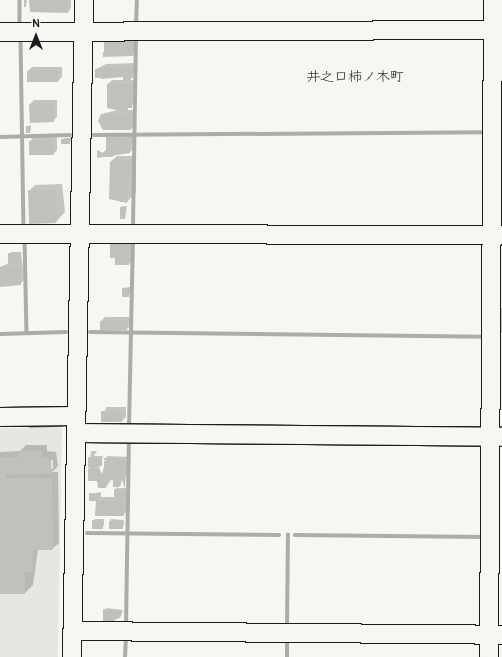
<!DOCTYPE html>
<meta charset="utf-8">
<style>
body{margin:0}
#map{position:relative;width:502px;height:657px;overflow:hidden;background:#f6f6f2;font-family:Pangolin,"Klee One",sans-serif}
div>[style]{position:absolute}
.built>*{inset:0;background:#e6e6e2}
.shadow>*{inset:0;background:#0003}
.stream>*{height:3.5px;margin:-1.75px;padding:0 1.75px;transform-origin:1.75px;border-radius:1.75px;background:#acaca9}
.building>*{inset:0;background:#c0c0bd}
.roads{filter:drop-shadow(1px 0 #1c1c1c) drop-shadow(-1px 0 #1c1c1c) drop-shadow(0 1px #1c1c1c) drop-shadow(0 -1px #1c1c1c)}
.minor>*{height:18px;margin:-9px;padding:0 9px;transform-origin:9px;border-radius:9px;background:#f6f6f2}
span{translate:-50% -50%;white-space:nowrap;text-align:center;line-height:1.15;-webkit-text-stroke:4px #f6f6f2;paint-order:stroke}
.quarter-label{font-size:14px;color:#1c1c1c}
.north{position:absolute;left:16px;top:16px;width:40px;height:40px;-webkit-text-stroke:3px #f6f6f2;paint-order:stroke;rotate:0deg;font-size:11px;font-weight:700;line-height:16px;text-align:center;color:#1c1c1c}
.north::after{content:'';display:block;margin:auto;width:14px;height:18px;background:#1c1c1c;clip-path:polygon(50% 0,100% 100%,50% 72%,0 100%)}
</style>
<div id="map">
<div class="built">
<i style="clip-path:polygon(0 428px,62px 428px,58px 657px,0 657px)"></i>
</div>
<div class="shadow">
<i style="clip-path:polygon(24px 0,27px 0,26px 7px,24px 7px)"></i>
<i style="clip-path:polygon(30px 0,71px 0,71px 8px,68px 12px)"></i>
<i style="clip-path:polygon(137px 37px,137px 51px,133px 55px,104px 56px,105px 41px)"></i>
<i style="clip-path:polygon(137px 63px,137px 72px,128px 80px,136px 80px,136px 103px,128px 107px,128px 110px,135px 110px,135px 125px,131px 129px,102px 114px,117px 110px,108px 84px,112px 80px,124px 80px,124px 77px,96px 69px,106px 64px)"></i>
<i style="clip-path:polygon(32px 67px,62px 67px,62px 77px,58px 81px,28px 71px)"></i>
<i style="clip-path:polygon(34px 100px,57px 100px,57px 117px,53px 121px,30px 104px)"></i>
<i style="clip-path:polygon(31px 125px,31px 130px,29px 132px,27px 127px)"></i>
<i style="clip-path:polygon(111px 134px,134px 134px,134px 148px,130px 152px,115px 152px,113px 157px,98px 157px,107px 149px)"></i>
<i style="clip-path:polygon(34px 137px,57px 137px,57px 150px,53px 154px,30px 141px)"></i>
<i style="clip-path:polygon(64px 138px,71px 138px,71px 141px,62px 140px)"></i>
<i style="clip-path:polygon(117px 156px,136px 156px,136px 192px,127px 202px,120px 202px,111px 162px)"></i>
<i style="clip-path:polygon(62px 184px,65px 212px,56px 222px,29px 191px,35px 185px)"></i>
<i style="clip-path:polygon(123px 206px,127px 206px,125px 218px,121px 207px)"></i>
<i style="clip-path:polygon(133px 238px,133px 260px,129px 264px,116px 257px)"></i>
<i style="clip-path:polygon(11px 252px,21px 252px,24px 280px,20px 284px,0 267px,9px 263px)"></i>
<i style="clip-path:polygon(130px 287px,130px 294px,128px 296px,123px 288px)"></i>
<i style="clip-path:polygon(501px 308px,502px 308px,502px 333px,499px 319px)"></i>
<i style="clip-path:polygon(105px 317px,131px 317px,131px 325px,127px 329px,101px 321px)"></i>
<i style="clip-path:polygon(106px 407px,126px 407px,126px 417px,122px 421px,102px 421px)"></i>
<i style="clip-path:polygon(evenodd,26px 445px,47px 445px,47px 451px,56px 452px,58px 466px,52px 472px,58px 472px,59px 543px,52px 549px,38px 549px,33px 585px,25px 593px,0 593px,0 452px,20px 451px,26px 445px,51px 460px,53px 460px,53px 469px,51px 469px,51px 460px)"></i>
<i style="clip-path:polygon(91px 451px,97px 451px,94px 456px,103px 456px,99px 468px,102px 474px,107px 456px,130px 457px,130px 475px,121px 479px,121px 485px,117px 488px,126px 488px,127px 511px,123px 515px,97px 501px,90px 494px,101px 492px,101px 497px,115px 497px,115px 490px,118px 486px,116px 479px,111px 480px,106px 487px,89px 470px)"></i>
<i style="clip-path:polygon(95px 519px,104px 519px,104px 526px,93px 521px)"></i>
<i style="clip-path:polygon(111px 519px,124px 520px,124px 526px,110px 521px)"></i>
<i style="clip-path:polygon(106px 608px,123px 610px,120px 618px,104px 621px)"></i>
</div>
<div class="stream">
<i style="left:20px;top:0;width:25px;rotate:90deg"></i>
<i style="left:136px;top:26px;width:26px;rotate:-88deg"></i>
<i style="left:21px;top:39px;width:186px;rotate:89.1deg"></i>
<i style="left:94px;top:135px;width:392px;rotate:-0.4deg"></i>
<i style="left:0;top:137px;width:70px;rotate:-1.6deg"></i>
<i style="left:133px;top:226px;width:189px;rotate:-89.1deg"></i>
<i style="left:25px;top:239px;width:94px;rotate:88.8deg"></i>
<i style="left:90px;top:332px;width:396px;rotate:0.7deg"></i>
<i style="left:0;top:334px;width:66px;rotate:-1.7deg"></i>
<i style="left:30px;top:426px;width:31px;rotate:-2deg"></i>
<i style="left:129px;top:427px;width:187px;rotate:-88.8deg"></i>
<i style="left:87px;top:533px;width:192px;rotate:0.6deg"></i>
<i style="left:295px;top:535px;width:189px;rotate:0.6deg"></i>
<i style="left:126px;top:625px;width:185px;rotate:-89.1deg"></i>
<i style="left:287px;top:626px;width:91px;rotate:-89.4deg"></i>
<i style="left:125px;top:657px;width:20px;rotate:-87deg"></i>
<i style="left:287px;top:657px;width:18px;rotate:-90deg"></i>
</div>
<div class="building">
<i style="clip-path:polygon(29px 0,68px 0,68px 13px,30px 12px)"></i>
<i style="clip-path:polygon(104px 40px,133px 40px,133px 56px,103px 57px,103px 52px,108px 52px,104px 51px)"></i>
<i style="clip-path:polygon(133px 66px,133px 77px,129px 81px,123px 81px,123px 77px,101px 79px,101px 67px)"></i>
<i style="clip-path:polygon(95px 69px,101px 69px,101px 78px,95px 78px)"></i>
<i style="clip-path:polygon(58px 70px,58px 82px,27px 82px,27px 71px)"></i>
<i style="clip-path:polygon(107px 84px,132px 84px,132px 108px,127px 108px,127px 112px,107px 108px)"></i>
<i style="clip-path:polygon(54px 103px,54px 122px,30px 123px,29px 104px)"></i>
<i style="clip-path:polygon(101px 114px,132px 114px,131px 130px,103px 130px,98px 121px)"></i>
<i style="clip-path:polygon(26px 126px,30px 126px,30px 133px,26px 133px)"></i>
<i style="clip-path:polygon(106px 137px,131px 138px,130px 153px,97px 158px,97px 150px,103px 153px,106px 150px)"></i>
<i style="clip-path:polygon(61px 139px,70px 139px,70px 144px,61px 144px)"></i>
<i style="clip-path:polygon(54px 140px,54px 155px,29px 155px,29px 141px)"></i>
<i style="clip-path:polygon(115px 158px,131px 162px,127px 203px,109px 199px,110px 162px)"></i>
<i style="clip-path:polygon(28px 190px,56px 190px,56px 210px,59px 210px,56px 223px,29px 224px)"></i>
<i style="clip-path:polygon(120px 207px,126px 207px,125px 219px,120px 219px)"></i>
<i style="clip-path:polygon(129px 241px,129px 265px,115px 265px,115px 258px,110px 258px,110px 242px)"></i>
<i style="clip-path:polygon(8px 253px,20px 253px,21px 265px,8px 265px)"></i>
<i style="clip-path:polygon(0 267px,21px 267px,21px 285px,0 287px)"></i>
<i style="clip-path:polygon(122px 288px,129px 288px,129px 297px,122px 297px)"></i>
<i style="clip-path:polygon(498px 318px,502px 318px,502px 333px,498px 333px)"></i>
<i style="clip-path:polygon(100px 321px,127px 321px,127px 330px,100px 330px)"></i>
<i style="clip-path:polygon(101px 411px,122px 411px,122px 422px,101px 422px)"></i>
<i style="clip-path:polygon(19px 451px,42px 451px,42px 457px,50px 458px,52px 473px,6px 475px,6px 478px,52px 478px,53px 550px,33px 550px,33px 572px,25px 572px,25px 594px,0 594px,0 457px,19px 457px)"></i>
<i style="clip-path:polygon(88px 457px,102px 458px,102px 466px,88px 468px)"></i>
<i style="clip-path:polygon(104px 458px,124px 458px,124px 460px,104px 460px)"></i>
<i style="clip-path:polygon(104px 461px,126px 461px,125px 489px,122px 480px,119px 487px,113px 487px,113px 480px,107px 480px,106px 488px,98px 488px,97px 481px,88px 481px,88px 469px,100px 469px,100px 474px,104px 474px)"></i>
<i style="clip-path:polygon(114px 489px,125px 490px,125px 500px,114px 500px)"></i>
<i style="clip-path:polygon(89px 493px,99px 493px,99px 501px,124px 501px,124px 516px,95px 516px,96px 501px,89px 501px)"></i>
<i style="clip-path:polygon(92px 520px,103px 520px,103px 529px,92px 529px)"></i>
<i style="clip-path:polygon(109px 521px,123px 521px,123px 529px,109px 529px)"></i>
<i style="clip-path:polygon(103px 609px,122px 611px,122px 614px,113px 622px,103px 622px)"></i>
</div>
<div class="roads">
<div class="minor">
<i style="left:0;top:32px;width:502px;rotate:-0.23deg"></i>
<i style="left:0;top:234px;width:502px;rotate:0.11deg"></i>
<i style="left:0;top:417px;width:76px;rotate:-0.8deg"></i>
<i style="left:76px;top:433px;width:426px;rotate:0.5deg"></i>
<i style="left:73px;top:631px;width:429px;rotate:0.5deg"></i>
<i style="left:72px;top:657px;width:657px;rotate:-88.95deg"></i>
<i style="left:489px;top:657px;width:657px;rotate:-89.65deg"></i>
</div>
</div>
<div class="quarter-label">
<span style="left:355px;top:77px">井之口柿ノ木町</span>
</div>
<div class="north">N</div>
</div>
